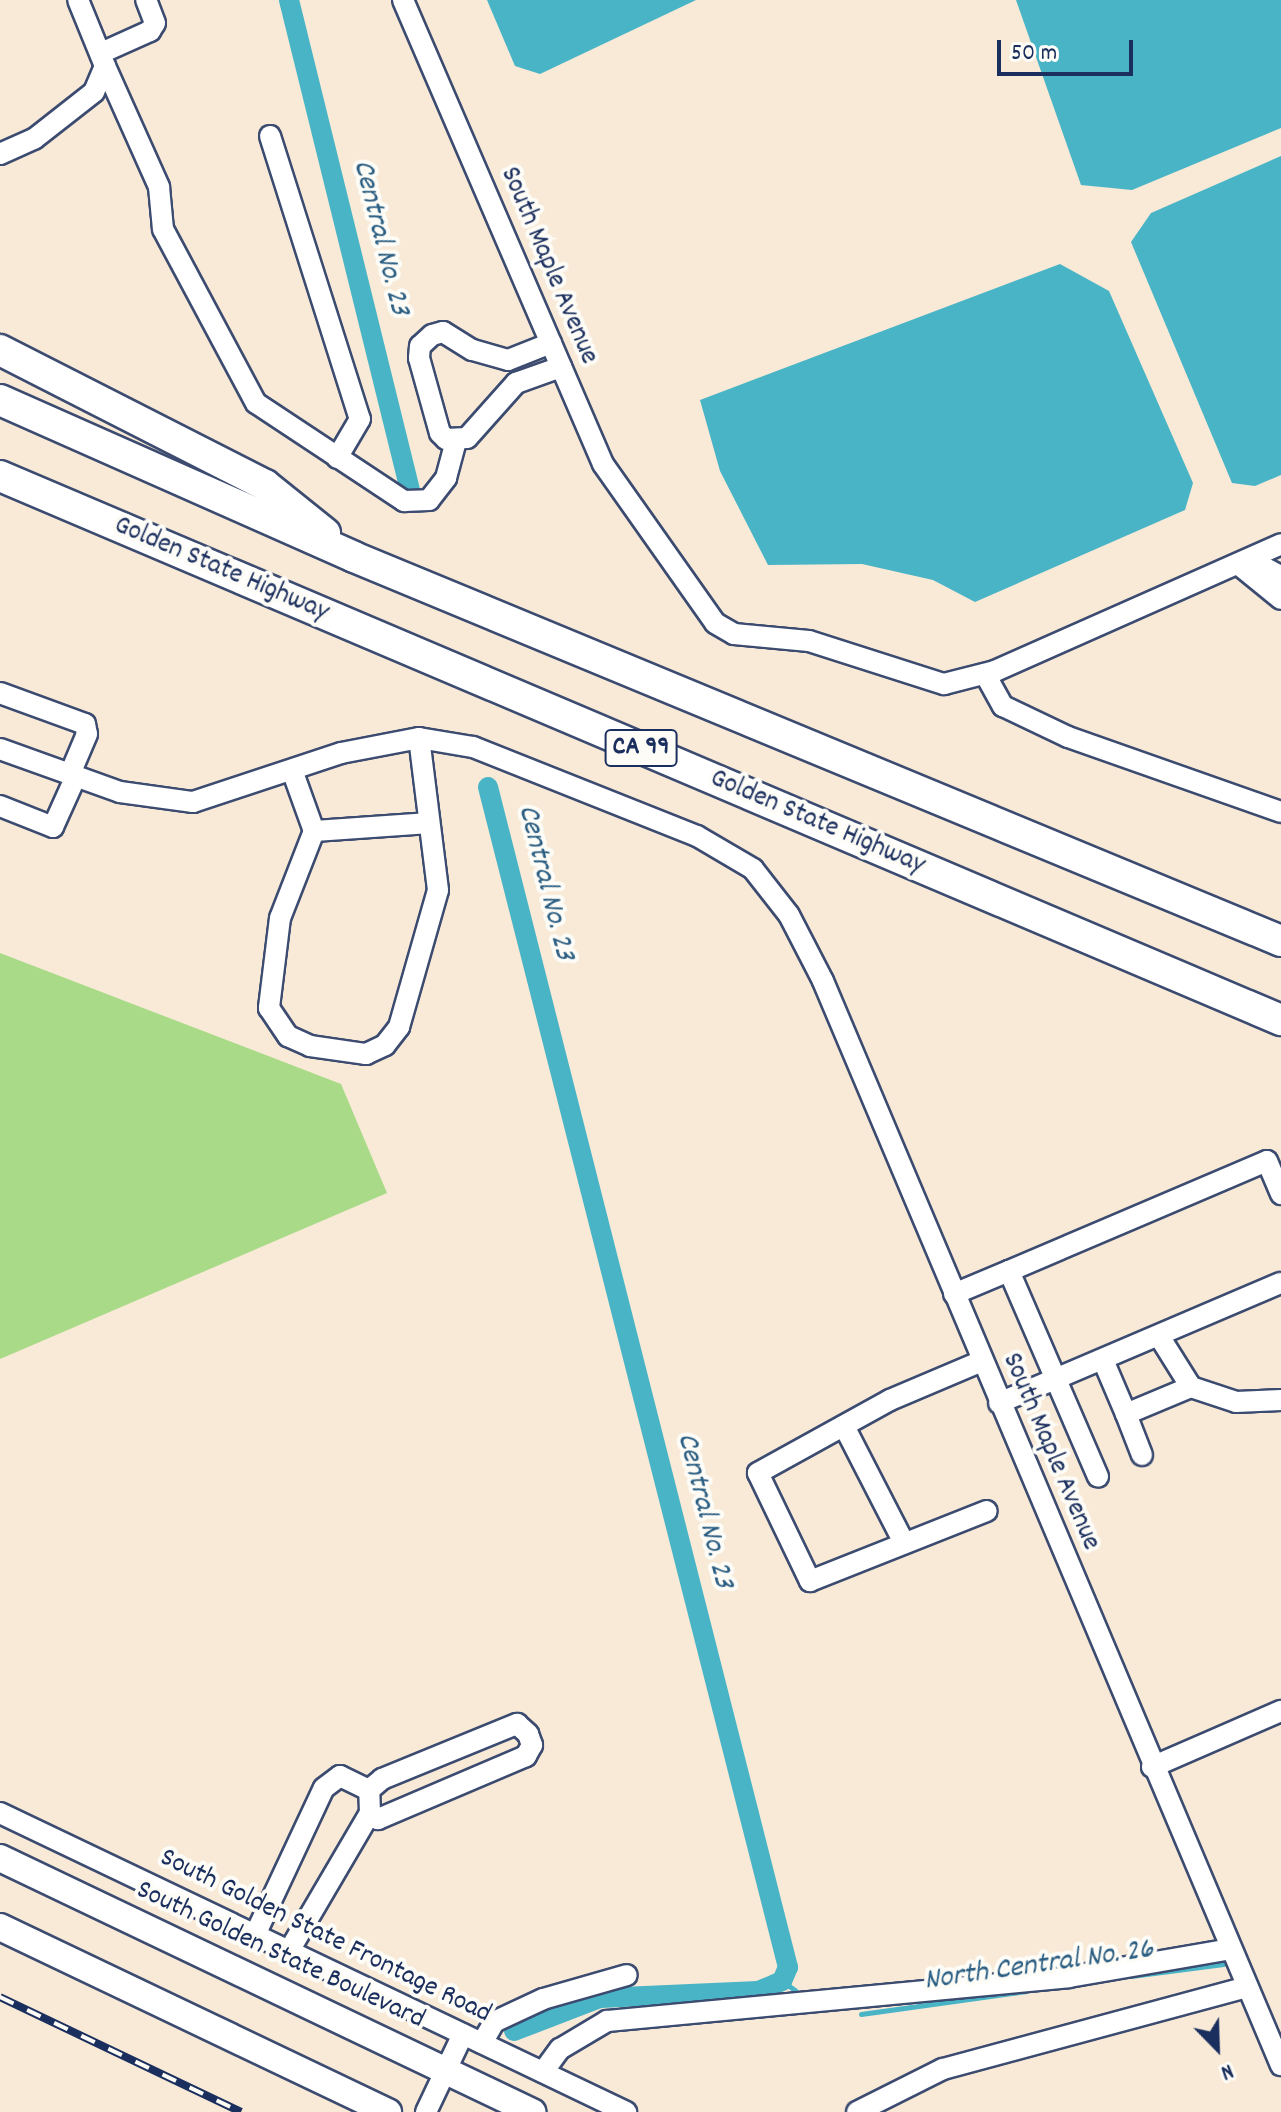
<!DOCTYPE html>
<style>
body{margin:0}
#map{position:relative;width:1281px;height:2112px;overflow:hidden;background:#f8ead7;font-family:Dekko,sans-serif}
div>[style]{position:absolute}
.green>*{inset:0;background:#a9da88}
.water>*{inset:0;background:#48b4c6}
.stream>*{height:5px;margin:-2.5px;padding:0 2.5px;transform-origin:2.5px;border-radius:2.5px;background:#48b4c6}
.canal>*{height:20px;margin:-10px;padding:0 10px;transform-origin:10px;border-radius:10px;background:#48b4c6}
.roads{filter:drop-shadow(2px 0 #3c4b70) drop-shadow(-2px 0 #3c4b70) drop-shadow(0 2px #3c4b70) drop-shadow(0 -2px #3c4b70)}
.minor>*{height:20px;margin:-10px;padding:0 10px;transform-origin:10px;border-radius:10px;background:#fff}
.major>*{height:26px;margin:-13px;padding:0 13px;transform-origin:13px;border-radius:13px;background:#fff}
.highway>*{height:30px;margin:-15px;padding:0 15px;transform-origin:15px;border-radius:15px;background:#fff}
.rail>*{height:8px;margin-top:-4px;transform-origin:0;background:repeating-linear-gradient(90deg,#fdfcf7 0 15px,#1b2f5e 0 30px);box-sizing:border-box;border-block:2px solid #1b2f5e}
span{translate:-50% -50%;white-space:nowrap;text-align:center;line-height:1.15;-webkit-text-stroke:8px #fdfcf7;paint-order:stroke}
.shield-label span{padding:2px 6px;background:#fdfcf7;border:2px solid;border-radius:6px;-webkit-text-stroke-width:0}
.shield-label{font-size:26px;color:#1b2f5e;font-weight:700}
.street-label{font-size:28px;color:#1b2f5e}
.water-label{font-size:30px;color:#2b5e82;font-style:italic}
.north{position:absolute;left:1177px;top:2008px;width:80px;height:80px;-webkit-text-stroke:6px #fdfcf7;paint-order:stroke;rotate:157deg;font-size:22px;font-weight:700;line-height:32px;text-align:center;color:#1b2f5e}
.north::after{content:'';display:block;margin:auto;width:28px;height:36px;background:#1b2f5e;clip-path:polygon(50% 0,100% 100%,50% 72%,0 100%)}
.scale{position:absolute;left:997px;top:40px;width:136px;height:36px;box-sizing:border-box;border:4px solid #1b2f5e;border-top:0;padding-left:10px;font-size:24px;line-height:28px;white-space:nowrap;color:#1b2f5e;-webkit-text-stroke:6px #fdfcf7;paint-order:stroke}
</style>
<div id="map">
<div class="green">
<i style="clip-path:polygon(0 953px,341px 1084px,387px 1193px,0 1359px)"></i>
</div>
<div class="water">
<i style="clip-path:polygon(487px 0,696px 0,540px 74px,515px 66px)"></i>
<i style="clip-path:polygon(1016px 0,1281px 0,1281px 128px,1132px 190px,1081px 185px)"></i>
<i style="clip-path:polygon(1281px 156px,1281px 475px,1255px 486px,1232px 483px,1131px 242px,1151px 213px)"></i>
<i style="clip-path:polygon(1060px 264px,1109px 291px,1193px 483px,1185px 510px,975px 602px,933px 580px,862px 564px,768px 565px,720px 471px,700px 400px)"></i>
</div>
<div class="stream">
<i style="left:1131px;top:1976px;width:93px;rotate:-7.4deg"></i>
<i style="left:782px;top:1981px;width:16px;rotate:35deg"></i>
<i style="left:861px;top:2014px;width:167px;rotate:-7.9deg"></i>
</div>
<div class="canal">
<i style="left:289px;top:0;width:505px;rotate:76.13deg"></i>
<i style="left:488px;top:787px;width:1218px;rotate:75.74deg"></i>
<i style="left:788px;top:1967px;width:15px;rotate:113deg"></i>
<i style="left:782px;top:1981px;width:26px;rotate:157deg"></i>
<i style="left:758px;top:1991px;width:158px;rotate:177.5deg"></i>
<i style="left:600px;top:1998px;width:92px;rotate:159deg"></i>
</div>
<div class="roads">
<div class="minor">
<i style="left:403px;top:0;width:505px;rotate:66.68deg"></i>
<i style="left:603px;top:464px;width:194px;rotate:54.8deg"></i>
<i style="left:715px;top:623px;width:22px;rotate:30deg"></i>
<i style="left:734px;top:634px;width:75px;rotate:5.3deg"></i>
<i style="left:809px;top:641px;width:142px;rotate:17.7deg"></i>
<i style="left:944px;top:684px;width:53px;rotate:-14.3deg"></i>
<i style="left:995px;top:671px;width:313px;rotate:-23.9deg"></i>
<i style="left:101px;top:53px;width:54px;rotate:-24.2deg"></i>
<i style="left:150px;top:31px;width:9px;rotate:-58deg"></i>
<i style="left:155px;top:23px;width:25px;rotate:-111deg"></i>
<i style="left:105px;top:66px;width:133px;rotate:65.9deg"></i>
<i style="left:159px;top:187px;width:42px;rotate:84.6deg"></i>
<i style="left:163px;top:229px;width:197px;rotate:61.9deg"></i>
<i style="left:256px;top:403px;width:178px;rotate:33.5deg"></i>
<i style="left:404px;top:501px;width:25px;rotate:-2deg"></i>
<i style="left:429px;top:500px;width:28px;rotate:-52deg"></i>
<i style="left:446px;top:478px;width:38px;rotate:-75deg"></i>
<i style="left:270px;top:136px;width:297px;rotate:72.4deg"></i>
<i style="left:360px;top:419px;width:45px;rotate:120.5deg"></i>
<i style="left:0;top:154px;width:37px;rotate:-24deg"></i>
<i style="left:34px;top:139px;width:76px;rotate:-38.1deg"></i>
<i style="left:94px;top:92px;width:28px;rotate:-67deg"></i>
<i style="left:105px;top:66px;width:71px;rotate:-112.2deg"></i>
<i style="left:551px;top:343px;width:46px;rotate:158.4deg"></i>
<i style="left:508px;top:360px;width:37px;rotate:-164deg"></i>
<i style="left:472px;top:350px;width:34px;rotate:-148deg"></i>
<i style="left:443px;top:332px;width:11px;rotate:165deg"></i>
<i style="left:432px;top:335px;width:16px;rotate:137deg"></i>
<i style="left:420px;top:346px;width:12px;rotate:95deg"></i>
<i style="left:419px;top:358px;width:78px;rotate:74.4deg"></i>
<i style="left:440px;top:433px;width:8px;rotate:45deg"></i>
<i style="left:446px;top:439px;width:21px;rotate:-3deg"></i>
<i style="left:467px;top:438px;width:74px;rotate:-48.3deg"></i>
<i style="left:516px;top:383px;width:48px;rotate:-19.6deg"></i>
<i style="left:1238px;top:564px;width:55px;rotate:39.1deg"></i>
<i style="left:1238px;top:564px;width:20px"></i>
<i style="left:1258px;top:564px;width:26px;rotate:28deg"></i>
<i style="left:985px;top:674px;width:37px;rotate:61deg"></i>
<i style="left:1003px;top:706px;width:72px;rotate:25.5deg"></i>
<i style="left:1068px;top:737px;width:226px;rotate:19.4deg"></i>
<i style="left:0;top:693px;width:90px;rotate:20deg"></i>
<i style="left:85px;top:724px;width:10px;rotate:79deg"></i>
<i style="left:87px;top:734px;width:43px;rotate:113deg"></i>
<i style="left:0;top:749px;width:127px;rotate:19.7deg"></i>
<i style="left:120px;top:792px;width:74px;rotate:7.8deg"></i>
<i style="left:193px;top:802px;width:156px;rotate:-18.3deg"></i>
<i style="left:341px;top:753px;width:79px;rotate:-10.9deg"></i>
<i style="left:419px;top:738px;width:55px;rotate:9.5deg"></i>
<i style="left:473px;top:747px;width:241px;rotate:21.7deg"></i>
<i style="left:697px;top:836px;width:65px;rotate:30.5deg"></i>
<i style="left:753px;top:869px;width:58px;rotate:52deg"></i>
<i style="left:789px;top:915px;width:74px;rotate:62.7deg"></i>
<i style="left:823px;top:981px;width:1177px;rotate:67.1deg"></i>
<i style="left:292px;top:770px;width:65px;rotate:70.2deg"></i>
<i style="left:314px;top:831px;width:93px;rotate:111.3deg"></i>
<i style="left:280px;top:918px;width:91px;rotate:97deg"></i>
<i style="left:269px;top:1008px;width:34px;rotate:56deg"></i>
<i style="left:288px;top:1036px;width:24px;rotate:24deg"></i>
<i style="left:310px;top:1046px;width:57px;rotate:8.1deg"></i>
<i style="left:366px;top:1054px;width:21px;rotate:-25deg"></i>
<i style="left:385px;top:1045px;width:23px;rotate:-52deg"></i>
<i style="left:399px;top:1027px;width:142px;rotate:-74.1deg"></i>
<i style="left:438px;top:890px;width:153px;rotate:-97.1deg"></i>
<i style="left:0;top:806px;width:57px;rotate:21.6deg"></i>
<i style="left:53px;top:827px;width:56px;rotate:-65.7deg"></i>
<i style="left:314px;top:831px;width:113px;rotate:-4deg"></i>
<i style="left:1009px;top:1271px;width:280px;rotate:-23.1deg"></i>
<i style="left:1267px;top:1161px;width:36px;rotate:67deg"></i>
<i style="left:954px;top:1294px;width:60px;rotate:-22.7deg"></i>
<i style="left:1009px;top:1271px;width:224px;rotate:66.6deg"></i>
<i style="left:1159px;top:1336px;width:60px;rotate:57.9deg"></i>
<i style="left:1191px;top:1387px;width:47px;rotate:18.4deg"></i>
<i style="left:1236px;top:1402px;width:45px;rotate:-2.5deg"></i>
<i style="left:1103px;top:1360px;width:59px;rotate:66.9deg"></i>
<i style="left:1126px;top:1414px;width:70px;rotate:-22.6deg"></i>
<i style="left:982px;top:1361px;width:100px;rotate:157deg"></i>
<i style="left:890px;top:1400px;width:151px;rotate:151.1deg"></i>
<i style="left:758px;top:1473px;width:120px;rotate:64.3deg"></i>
<i style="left:810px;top:1581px;width:190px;rotate:-21.6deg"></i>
<i style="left:999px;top:1403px;width:306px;rotate:-23.1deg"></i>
<i style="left:1126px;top:1414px;width:44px;rotate:68.7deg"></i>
<i style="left:844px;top:1426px;width:129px;rotate:62.8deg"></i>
<i style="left:1152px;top:1767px;width:141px;rotate:-23.5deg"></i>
<i style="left:0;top:1813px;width:694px;rotate:25.53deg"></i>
<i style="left:255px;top:1935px;width:162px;rotate:-64.9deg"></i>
<i style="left:324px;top:1788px;width:20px;rotate:-37deg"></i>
<i style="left:340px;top:1776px;width:32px;rotate:26deg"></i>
<i style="left:289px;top:1951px;width:160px;rotate:-59.6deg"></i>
<i style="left:370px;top:1813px;width:23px;rotate:-92deg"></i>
<i style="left:369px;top:1790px;width:17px;rotate:-40deg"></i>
<i style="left:382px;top:1779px;width:146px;rotate:-22.2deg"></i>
<i style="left:517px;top:1724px;width:15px;rotate:42deg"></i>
<i style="left:528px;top:1734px;width:12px;rotate:70deg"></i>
<i style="left:532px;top:1745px;width:13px;rotate:119deg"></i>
<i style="left:526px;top:1756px;width:161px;rotate:156.9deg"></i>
<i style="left:378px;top:1819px;width:10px;rotate:-143deg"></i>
<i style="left:482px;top:2043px;width:24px;rotate:-60deg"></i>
<i style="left:494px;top:2022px;width:54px;rotate:-25.1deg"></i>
<i style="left:543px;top:1999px;width:87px;rotate:-15.9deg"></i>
<i style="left:543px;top:2072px;width:29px;rotate:-54deg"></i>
<i style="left:560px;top:2049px;width:55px;rotate:-30.8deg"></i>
<i style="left:607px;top:2021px;width:464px;rotate:-5.4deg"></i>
<i style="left:1069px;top:1977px;width:164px;rotate:-9.8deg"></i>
<i style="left:426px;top:2112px;width:86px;rotate:-64.6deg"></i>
<i style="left:857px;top:2112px;width:96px;rotate:-26.6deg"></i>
<i style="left:943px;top:2069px;width:315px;rotate:-15.1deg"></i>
</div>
<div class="major">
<i style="left:0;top:1858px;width:590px;rotate:25.52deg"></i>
<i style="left:0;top:1927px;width:430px;rotate:25.5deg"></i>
</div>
<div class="highway">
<i style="left:0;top:350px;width:297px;rotate:27deg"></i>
<i style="left:265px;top:485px;width:77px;rotate:38.7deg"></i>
<i style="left:0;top:400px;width:387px;rotate:23.9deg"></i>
<i style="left:354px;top:557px;width:1003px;rotate:22.5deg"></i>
<i style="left:0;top:476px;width:1392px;rotate:23.01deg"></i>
</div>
</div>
<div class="rail">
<i style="left:0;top:1997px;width:267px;rotate:25.5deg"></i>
</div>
<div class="shield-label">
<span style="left:641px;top:748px">CA 99</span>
</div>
<div class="street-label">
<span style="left:548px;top:266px;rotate:67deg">South Maple Avenue</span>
<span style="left:221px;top:570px;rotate:23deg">Golden State Highway</span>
<span style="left:817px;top:823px;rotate:23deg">Golden State Highway</span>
<span style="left:1050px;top:1452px;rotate:67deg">South Maple Avenue</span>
<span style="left:325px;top:1937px;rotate:26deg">South Golden State Frontage Road</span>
<span style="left:280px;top:1956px;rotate:25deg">South Golden State Boulevard</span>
</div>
<div class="water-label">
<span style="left:379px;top:238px;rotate:76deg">Central No. 23</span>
<span style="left:544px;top:883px;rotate:76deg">Central No. 23</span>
<span style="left:703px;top:1511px;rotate:76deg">Central No. 23</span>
<span style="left:1039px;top:1967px;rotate:-8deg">North Central No. 26</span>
</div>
<div class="north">N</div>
<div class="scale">50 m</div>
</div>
